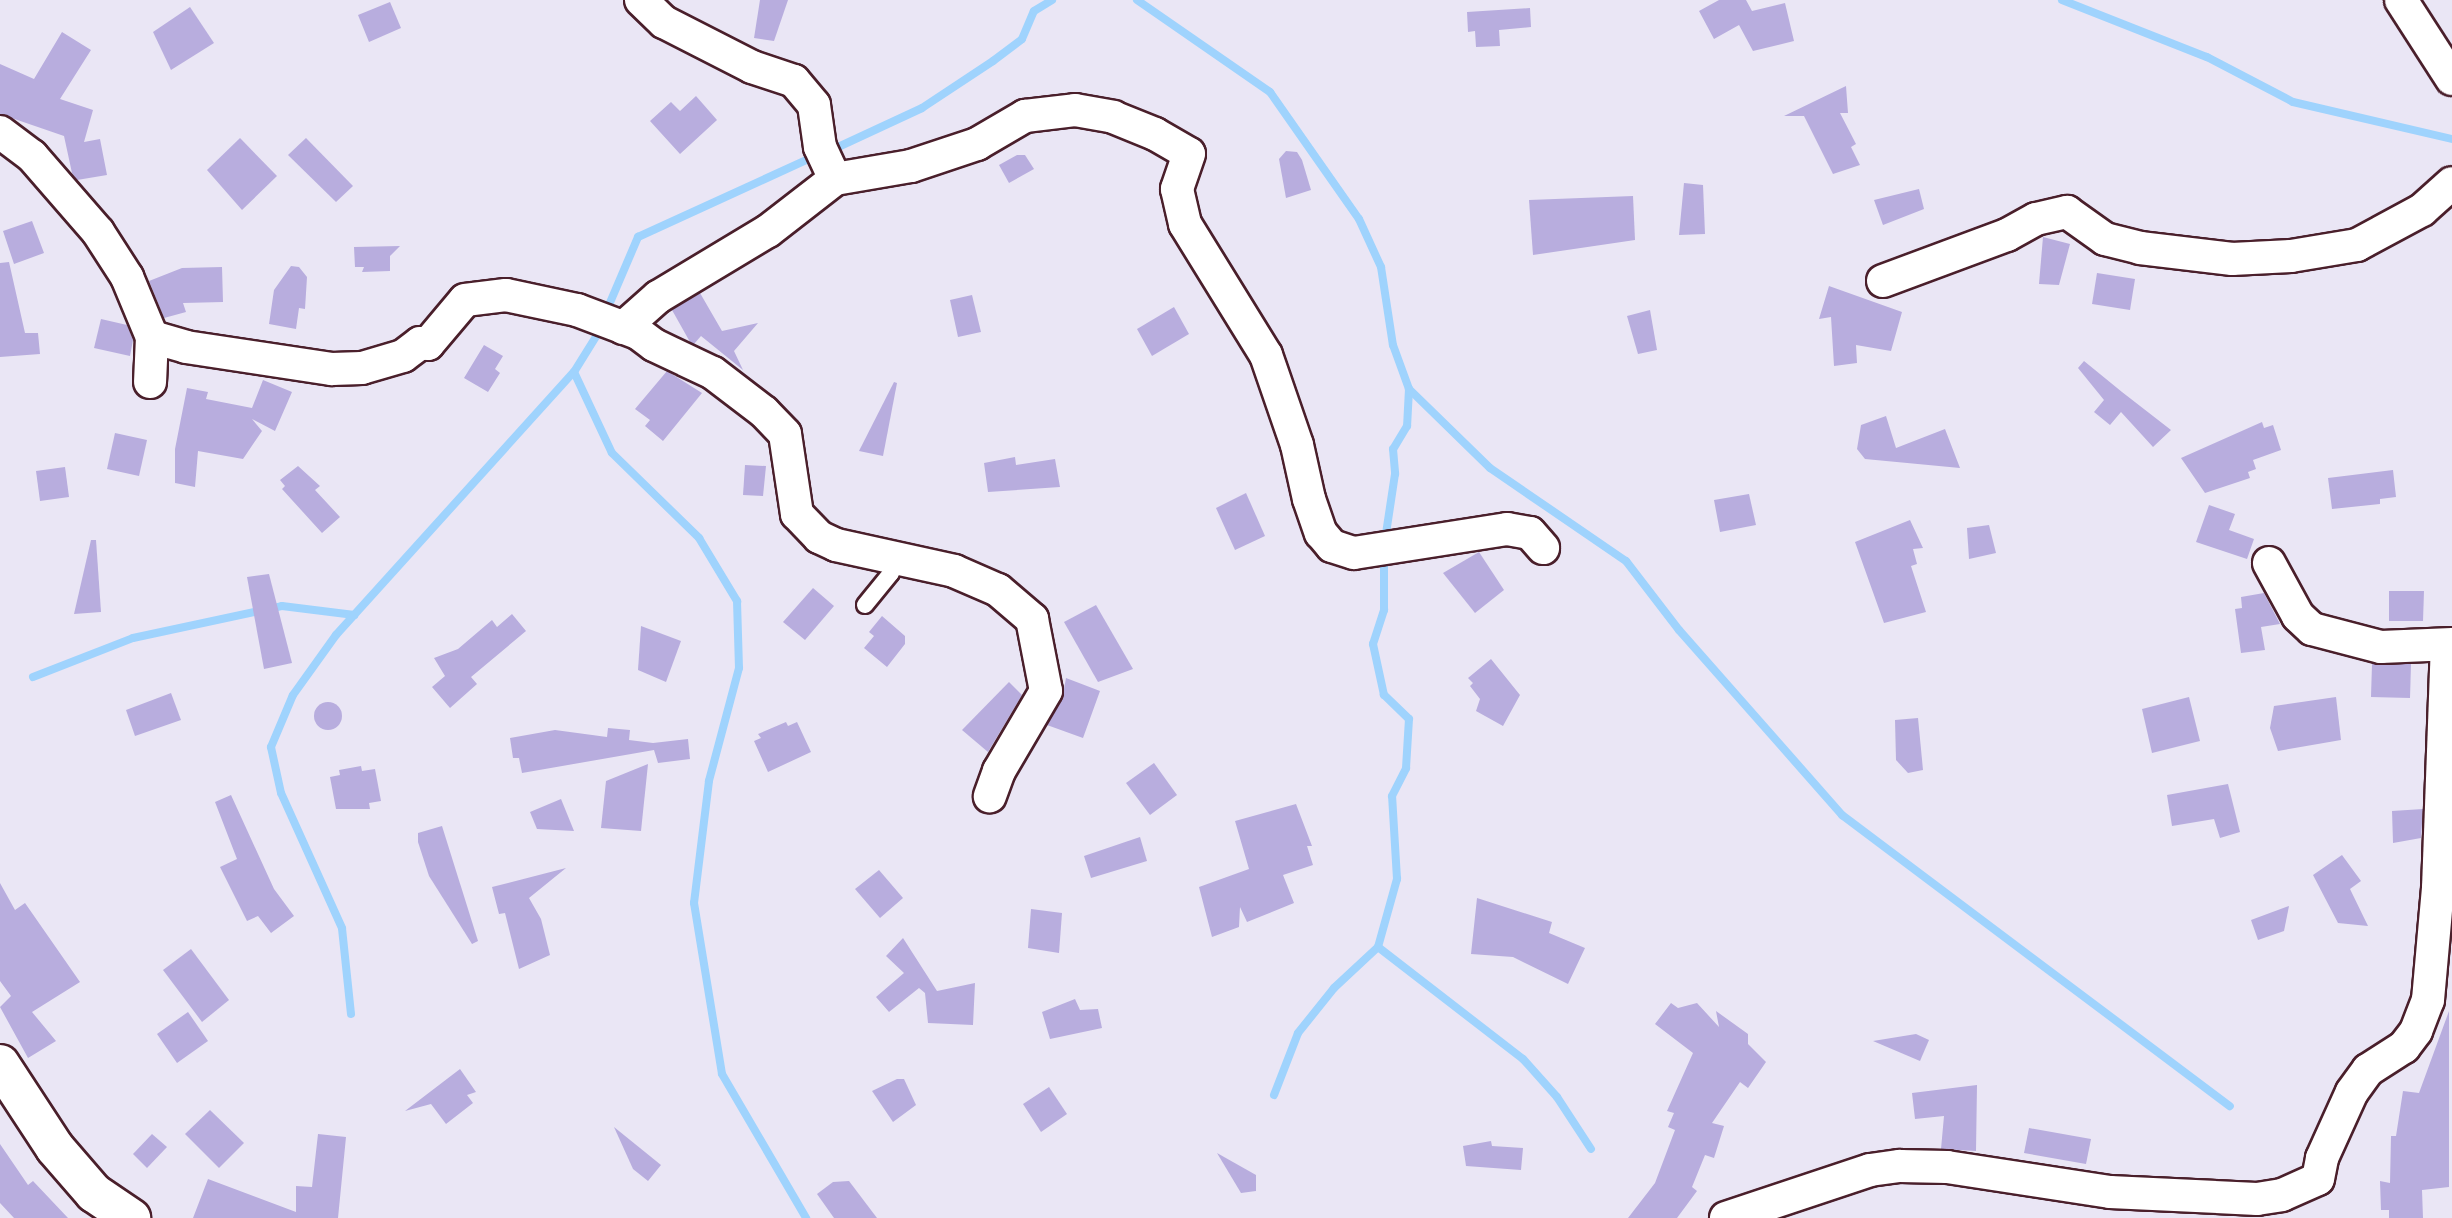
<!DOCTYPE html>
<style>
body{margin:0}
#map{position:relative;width:2452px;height:1218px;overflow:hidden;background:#eae6f5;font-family:Mynerve,sans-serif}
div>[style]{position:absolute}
.stream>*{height:8px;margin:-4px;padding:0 4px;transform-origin:4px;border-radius:4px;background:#9fd3fd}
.building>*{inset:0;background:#b8adde}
.round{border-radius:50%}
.roads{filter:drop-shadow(2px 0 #4a1f2b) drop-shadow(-2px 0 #4a1f2b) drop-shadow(0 2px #4a1f2b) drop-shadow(0 -2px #4a1f2b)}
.service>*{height:16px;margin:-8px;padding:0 8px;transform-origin:8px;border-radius:8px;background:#fff}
.minor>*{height:32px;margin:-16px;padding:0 16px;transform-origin:16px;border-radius:16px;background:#fff}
.tertiary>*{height:38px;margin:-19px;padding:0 19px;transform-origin:19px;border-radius:19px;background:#fff}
span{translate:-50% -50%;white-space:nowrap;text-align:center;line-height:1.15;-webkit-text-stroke:5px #fff;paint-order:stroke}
</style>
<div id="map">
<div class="stream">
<i style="left:1137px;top:0;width:162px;rotate:34.7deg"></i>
<i style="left:1270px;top:92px;width:155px;rotate:55deg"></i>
<i style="left:1359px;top:219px;width:53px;rotate:65.4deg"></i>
<i style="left:1381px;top:267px;width:79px;rotate:81.3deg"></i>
<i style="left:1393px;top:345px;width:47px;rotate:70deg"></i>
<i style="left:1409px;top:389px;width:37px;rotate:93deg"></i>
<i style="left:1407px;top:426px;width:27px;rotate:121deg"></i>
<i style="left:1393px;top:449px;width:25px;rotate:85deg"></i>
<i style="left:1395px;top:474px;width:67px;rotate:98.6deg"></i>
<i style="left:2062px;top:0;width:156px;rotate:21.5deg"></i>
<i style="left:2207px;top:57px;width:97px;rotate:27.6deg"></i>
<i style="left:2293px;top:102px;width:163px;rotate:13.1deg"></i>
<i style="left:836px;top:148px;width:95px;rotate:-24.9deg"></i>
<i style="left:922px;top:108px;width:85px;rotate:-33.5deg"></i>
<i style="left:993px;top:61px;width:36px;rotate:-37deg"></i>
<i style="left:1022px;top:39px;width:30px;rotate:-67deg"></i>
<i style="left:1034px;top:11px;width:21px;rotate:-31deg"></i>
<i style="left:606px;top:312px;width:82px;rotate:-66.9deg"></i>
<i style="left:638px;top:237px;width:192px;rotate:-24.6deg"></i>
<i style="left:597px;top:335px;width:44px;rotate:121.9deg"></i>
<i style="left:574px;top:372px;width:89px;rotate:64.9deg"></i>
<i style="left:612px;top:453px;width:122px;rotate:44.3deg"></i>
<i style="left:699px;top:538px;width:74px;rotate:58.9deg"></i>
<i style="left:737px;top:601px;width:67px;rotate:88.3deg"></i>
<i style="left:739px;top:668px;width:117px;rotate:104.9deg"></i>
<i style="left:709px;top:781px;width:123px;rotate:97deg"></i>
<i style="left:694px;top:903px;width:173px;rotate:80.7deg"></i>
<i style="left:722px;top:1074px;width:167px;rotate:59.7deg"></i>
<i style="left:1409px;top:389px;width:113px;rotate:44.3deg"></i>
<i style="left:1490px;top:468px;width:165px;rotate:34.4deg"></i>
<i style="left:1626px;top:561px;width:87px;rotate:52.5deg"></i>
<i style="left:1679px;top:630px;width:247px;rotate:48.6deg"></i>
<i style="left:1842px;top:815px;width:485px;rotate:36.9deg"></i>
<i style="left:33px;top:677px;width:107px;rotate:-21.3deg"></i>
<i style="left:133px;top:638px;width:152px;rotate:-12.1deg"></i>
<i style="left:282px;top:606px;width:73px;rotate:7.1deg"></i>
<i style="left:1378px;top:947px;width:183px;rotate:37.7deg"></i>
<i style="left:1523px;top:1059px;width:51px;rotate:48.2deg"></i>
<i style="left:1557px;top:1097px;width:62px;rotate:56.8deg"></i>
<i style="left:351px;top:1014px;width:86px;rotate:-96deg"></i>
<i style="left:342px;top:928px;width:148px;rotate:-114.3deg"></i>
<i style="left:281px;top:793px;width:47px;rotate:-102.3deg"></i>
<i style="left:271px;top:747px;width:56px;rotate:-67.1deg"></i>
<i style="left:293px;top:695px;width:74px;rotate:-54.4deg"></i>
<i style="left:336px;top:635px;width:355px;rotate:-47.9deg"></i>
<i style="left:1274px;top:1095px;width:66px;rotate:-68.8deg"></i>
<i style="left:1298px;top:1033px;width:58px;rotate:-51.3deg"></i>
<i style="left:1334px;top:988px;width:60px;rotate:-43deg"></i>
<i style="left:1378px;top:947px;width:71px;rotate:-74.4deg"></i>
<i style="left:1397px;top:879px;width:83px;rotate:-93.4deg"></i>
<i style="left:1392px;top:796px;width:31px;rotate:-63deg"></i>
<i style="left:1406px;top:768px;width:49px;rotate:-86.5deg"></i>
<i style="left:1409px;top:719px;width:35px;rotate:-136deg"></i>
<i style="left:1384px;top:695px;width:52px;rotate:-102.2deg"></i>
<i style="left:1373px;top:644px;width:36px;rotate:-72deg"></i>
<i style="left:1384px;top:610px;width:54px;rotate:-90deg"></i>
</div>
<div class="building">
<i style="clip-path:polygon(760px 0,788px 0,774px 41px,754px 38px)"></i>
<i style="clip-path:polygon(1719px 0,1746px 0,1752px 11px,1785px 3px,1794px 41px,1753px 51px,1739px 25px,1714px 39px,1699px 11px)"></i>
<i style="clip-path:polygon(390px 2px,401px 28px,369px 42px,358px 15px)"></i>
<i style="clip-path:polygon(190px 7px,214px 43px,171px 70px,153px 32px)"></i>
<i style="clip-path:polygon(1530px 8px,1531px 27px,1499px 30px,1500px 46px,1476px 47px,1475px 31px,1468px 32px,1467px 12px)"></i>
<i style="clip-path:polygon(62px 32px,91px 50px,60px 99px,93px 110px,84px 142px,100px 139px,107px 175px,77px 180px,72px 173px,64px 136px,0 114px,0 64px,34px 79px)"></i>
<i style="clip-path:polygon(1846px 86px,1848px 113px,1840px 113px,1856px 144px,1851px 147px,1860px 165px,1833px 174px,1804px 116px,1784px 116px)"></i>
<i style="clip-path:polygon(696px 96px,717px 120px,680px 154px,650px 121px,671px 102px,680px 111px)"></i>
<i style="clip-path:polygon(240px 138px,277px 176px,242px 210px,207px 170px)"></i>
<i style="clip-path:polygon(306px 138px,353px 186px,336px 202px,288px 155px)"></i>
<i style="clip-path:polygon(1286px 151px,1297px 152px,1302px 160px,1311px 190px,1286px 198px,1279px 159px)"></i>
<i style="clip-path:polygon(1017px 155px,1025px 155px,1034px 169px,1009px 183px,999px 165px)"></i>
<i style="clip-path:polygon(1684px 183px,1703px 185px,1705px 234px,1679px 235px)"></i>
<i style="clip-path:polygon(1919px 189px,1924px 209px,1883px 225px,1874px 200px)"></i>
<i style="clip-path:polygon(1633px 196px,1635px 240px,1533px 255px,1529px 200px)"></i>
<i style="clip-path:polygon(32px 221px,44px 253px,14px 264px,3px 231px)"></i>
<i style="clip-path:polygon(2043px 237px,2070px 244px,2059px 285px,2039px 284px)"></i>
<i style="clip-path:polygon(400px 246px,390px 256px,390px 271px,362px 272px,364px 267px,355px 267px,354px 247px)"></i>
<i style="clip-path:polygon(9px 262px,25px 333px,38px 333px,40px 354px,0 357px,0 263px)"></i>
<i style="clip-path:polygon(291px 266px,299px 267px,307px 277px,305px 309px,299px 308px,296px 329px,269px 324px,274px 290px)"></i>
<i style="clip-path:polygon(222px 267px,223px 302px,183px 303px,186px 312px,164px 318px,149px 281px,182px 268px)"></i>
<i style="clip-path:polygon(2097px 273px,2135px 279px,2130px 310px,2092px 304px)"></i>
<i style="clip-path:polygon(1829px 286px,1902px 312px,1891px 351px,1856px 345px,1857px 363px,1834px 366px,1831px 317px,1819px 319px)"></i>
<i style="clip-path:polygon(700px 293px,722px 331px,758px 323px,734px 351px,743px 370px,701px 336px,694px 344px,690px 342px,672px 310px)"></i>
<i style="clip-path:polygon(972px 295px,981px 332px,958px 337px,950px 300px)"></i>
<i style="clip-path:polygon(1174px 307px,1189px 334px,1152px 356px,1137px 329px)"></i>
<i style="clip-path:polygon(1650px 310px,1657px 350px,1638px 354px,1627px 316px)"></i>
<i style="clip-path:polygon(101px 319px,127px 325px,133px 340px,130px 356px,94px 348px)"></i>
<i style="clip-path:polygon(484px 345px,503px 356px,495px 369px,500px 373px,488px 392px,464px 378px)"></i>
<i style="clip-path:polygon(2084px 361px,2122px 392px,2171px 430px,2153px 447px,2121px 412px,2110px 425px,2094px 412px,2104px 400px,2078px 368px)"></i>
<i style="clip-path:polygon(667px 371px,702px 393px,663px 441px,645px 426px,650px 420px,635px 409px)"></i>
<i style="clip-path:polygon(263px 380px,292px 392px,275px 431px,252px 419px,262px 431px,243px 459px,198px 451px,195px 487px,175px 483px,175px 449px,187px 388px,208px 392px,206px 399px,252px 408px)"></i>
<i style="clip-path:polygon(894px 382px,897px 383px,883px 456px,859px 451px)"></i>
<i style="clip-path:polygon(1886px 416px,1896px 448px,1945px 429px,1960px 468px,1865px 459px,1857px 449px,1861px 425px)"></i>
<i style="clip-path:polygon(2262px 422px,2264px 428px,2273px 425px,2281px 450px,2253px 460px,2256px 469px,2248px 472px,2250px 478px,2205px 493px,2181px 458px)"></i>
<i style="clip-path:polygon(115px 433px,147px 440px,139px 476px,107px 469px)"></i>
<i style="clip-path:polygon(1015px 457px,1016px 465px,1055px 459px,1060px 487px,988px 492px,984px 463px)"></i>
<i style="clip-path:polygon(745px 465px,766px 466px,763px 496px,743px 495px)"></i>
<i style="clip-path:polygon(298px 466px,320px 486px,315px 490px,340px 517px,322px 533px,282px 489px,285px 486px,280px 480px)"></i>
<i style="clip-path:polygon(65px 467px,69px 497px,40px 501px,36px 471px)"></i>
<i style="clip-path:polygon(2393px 470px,2396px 497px,2380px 499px,2380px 504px,2332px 509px,2328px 478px)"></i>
<i style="clip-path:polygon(1246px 493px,1265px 536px,1235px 550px,1216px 508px)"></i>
<i style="clip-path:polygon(1749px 494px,1756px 525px,1720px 532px,1714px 500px)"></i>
<i style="clip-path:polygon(2209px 505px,2235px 514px,2229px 530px,2254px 539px,2247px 559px,2196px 542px)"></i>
<i style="clip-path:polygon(1910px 520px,1923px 548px,1913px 549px,1917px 564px,1911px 566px,1926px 612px,1884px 623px,1855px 542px)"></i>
<i style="clip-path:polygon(1989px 525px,1996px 553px,1969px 559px,1967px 528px)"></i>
<i style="clip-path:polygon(91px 540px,96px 540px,101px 612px,74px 614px)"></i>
<i style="clip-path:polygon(1479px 552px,1504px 590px,1475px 613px,1443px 573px)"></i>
<i style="clip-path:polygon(269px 574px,292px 663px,264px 669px,247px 577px)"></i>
<i style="clip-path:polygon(813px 588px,834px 606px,805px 640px,783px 622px)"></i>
<i style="clip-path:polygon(2389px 591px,2424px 591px,2423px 621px,2389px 621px)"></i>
<i style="clip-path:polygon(2264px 593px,2280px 624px,2261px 627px,2265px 650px,2241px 653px,2235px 609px,2242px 608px,2241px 597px)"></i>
<i style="clip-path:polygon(1096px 605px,1133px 669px,1098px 682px,1064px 622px)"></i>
<i style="clip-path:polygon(512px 614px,526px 631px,471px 677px,477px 684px,450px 708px,432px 687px,445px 676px,434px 658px,458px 649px,492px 620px,497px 627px)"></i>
<i style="clip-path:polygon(882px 616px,905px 636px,905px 644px,887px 667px,864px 648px,874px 636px,869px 632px)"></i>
<i style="clip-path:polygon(641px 626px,681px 641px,666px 682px,638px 670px)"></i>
<i style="clip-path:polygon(1491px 659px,1520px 695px,1503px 726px,1476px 711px,1480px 699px,1470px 686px,1473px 683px,1468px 678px)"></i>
<i style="clip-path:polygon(2372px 664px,2411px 664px,2410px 698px,2371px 697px)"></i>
<i style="clip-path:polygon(1066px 678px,1100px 691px,1083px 738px,1047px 725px,1062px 700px)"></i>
<i style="clip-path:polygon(1009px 682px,1022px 695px,988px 752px,962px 730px)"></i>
<i style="clip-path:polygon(171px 693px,181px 720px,135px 736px,126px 710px)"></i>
<i style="clip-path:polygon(2189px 697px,2200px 741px,2152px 753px,2142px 709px)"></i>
<i style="clip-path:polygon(2336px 697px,2341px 740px,2278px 751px,2270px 728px,2274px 706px)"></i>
<i class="round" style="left:314px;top:702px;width:28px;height:28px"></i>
<i style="clip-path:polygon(1918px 718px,1923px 770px,1908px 773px,1896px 760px,1895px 720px)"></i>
<i style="clip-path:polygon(786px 722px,788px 726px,797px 722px,811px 752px,768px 772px,754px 741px,761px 738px,758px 734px)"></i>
<i style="clip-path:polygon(608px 728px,630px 730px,629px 740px,653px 743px,688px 739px,690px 759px,658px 763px,654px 750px,522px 773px,519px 758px,513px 758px,510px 738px,555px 730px,607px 737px)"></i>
<i style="clip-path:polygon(1154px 763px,1177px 795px,1150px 815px,1126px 783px)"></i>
<i style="clip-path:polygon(648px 764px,641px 831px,601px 828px,606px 781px)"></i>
<i style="clip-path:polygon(361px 766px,362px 771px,375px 769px,381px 801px,369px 803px,370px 809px,336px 809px,330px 777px,340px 775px,339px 770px)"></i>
<i style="clip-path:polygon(2228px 784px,2240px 832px,2220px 838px,2214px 819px,2172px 826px,2167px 795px)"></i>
<i style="clip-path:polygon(231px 795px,274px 889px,294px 916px,271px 933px,258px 916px,247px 921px,220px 867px,237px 859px,215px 802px)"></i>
<i style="clip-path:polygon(561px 799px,574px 831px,537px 829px,530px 812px)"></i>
<i style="clip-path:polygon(1296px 804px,1312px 846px,1307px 846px,1313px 865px,1283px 875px,1294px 903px,1247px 922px,1240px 907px,1239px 927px,1212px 937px,1199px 887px,1249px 869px,1235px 821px)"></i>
<i style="clip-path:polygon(2423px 809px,2421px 838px,2393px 843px,2392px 811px)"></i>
<i style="clip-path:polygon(442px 826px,478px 941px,472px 944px,429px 876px,418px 842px,418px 833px)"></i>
<i style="clip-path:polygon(1140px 837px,1147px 861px,1091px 878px,1084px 856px)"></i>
<i style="clip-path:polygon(2342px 855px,2361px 881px,2350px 889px,2368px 926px,2338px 923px,2313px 875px)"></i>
<i style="clip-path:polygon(566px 868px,529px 898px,541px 919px,550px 955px,519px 969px,505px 913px,499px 914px,492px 887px)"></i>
<i style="clip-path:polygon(879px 870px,903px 898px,880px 918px,855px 889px)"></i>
<i style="clip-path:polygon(0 883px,15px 910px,25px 903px,80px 982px,32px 1012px,56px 1041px,28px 1058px,0 1007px,11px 996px,0 981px)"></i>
<i style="clip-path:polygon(1477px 898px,1552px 922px,1549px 933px,1585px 948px,1568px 984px,1513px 957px,1471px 954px)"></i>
<i style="clip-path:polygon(2289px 906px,2284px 931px,2258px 940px,2251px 920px)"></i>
<i style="clip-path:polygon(1031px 909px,1062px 913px,1059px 953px,1028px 948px)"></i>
<i style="clip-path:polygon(903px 938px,937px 991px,975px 983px,973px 1025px,928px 1023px,925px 993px,919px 988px,889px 1012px,876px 997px,904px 973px,886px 956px)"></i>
<i style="clip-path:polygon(191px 949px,229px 1000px,202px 1022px,163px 970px)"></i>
<i style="clip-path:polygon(1075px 999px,1080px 1010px,1098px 1009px,1102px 1028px,1050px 1039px,1042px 1012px)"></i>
<i style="clip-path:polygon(1671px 1003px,1678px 1008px,1697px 1003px,1719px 1027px,1716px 1011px,1748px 1034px,1748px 1044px,1766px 1062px,1748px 1088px,1740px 1082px,1712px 1123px,1724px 1126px,1714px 1158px,1705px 1155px,1692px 1187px,1697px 1191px,1677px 1218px,1628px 1218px,1655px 1183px,1675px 1130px,1668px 1127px,1674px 1113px,1667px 1111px,1693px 1053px,1655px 1024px)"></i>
<i style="clip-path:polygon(2449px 1011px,2449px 1187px,2422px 1190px,2423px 1218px,2389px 1218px,2389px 1210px,2381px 1210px,2380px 1181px,2390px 1183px,2391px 1136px,2396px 1136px,2403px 1091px,2419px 1093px)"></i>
<i style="clip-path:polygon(188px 1012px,208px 1041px,177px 1063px,157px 1034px)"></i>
<i style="clip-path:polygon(1916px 1034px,1929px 1040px,1920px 1061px,1873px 1041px)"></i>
<i style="clip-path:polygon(460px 1069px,476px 1092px,467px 1095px,473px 1103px,446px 1124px,431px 1104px,405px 1111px)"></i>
<i style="clip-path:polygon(897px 1079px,904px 1079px,916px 1105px,893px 1122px,872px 1091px)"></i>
<i style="clip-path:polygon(1977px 1085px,1976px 1151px,1941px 1149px,1944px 1116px,1915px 1119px,1912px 1093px)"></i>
<i style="clip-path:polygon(1049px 1087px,1067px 1114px,1041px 1132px,1023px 1104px)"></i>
<i style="clip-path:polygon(210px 1110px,244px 1143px,219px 1168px,185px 1134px)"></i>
<i style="clip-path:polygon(614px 1127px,661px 1165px,648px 1181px,633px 1169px)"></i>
<i style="clip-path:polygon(2029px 1128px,2091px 1139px,2086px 1164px,2024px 1153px)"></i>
<i style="clip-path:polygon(152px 1134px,167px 1147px,147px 1168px,133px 1154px)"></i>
<i style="clip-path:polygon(318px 1134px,346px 1137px,338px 1218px,193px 1218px,208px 1179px,296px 1212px,296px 1186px,312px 1187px)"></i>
<i style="clip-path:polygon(1491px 1141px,1492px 1146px,1523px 1148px,1521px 1170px,1466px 1166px,1463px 1146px)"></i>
<i style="clip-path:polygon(0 1144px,28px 1185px,33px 1181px,68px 1218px,14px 1218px,0 1203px)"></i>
<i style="clip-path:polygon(1217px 1153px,1256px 1175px,1256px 1191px,1241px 1193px)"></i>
<i style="clip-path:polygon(849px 1181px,877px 1218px,834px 1218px,817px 1194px,833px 1182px)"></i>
</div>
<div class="roads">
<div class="service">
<i style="left:865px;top:605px;width:41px;rotate:-50.9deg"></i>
<i style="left:891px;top:573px;width:16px;rotate:-83deg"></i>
</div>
<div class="minor">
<i style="left:641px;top:0;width:32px;rotate:44deg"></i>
<i style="left:664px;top:22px;width:99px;rotate:27.1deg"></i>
<i style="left:752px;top:67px;width:44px;rotate:18.4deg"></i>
<i style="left:794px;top:81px;width:31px;rotate:50deg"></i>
<i style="left:814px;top:105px;width:42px;rotate:81.9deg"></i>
<i style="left:820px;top:147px;width:35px;rotate:65deg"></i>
<i style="left:2401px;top:0;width:94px;rotate:57.2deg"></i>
<i style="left:0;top:132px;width:40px;rotate:37deg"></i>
<i style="left:32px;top:156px;width:101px;rotate:49deg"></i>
<i style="left:98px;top:232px;width:54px;rotate:57.2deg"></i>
<i style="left:127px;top:277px;width:65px;rotate:67.4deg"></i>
<i style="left:152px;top:337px;width:45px;rotate:92.5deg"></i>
<i style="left:1883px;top:281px;width:132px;rotate:-20.4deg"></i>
<i style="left:2007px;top:235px;width:33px;rotate:-29deg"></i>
<i style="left:2036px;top:219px;width:32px;rotate:-13deg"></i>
<i style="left:2067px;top:212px;width:47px;rotate:35.4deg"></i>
<i style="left:2105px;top:239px;width:36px;rotate:14deg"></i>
<i style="left:2140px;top:248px;width:93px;rotate:6.8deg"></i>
<i style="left:2232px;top:259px;width:59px;rotate:-2.9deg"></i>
<i style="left:2291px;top:256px;width:67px;rotate:-9.5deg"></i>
<i style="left:2357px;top:245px;width:74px;rotate:-28.3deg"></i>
<i style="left:2422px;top:210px;width:40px;rotate:-42deg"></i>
<i style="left:623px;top:328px;width:47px;rotate:-41.5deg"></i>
<i style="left:658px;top:297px;width:128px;rotate:-31deg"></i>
<i style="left:768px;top:231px;width:85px;rotate:-37.8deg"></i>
<i style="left:835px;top:179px;width:77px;rotate:-9.7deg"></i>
<i style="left:911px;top:166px;width:70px;rotate:-18.4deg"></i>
<i style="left:977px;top:144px;width:56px;rotate:-30.3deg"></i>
<i style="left:1025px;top:116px;width:50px;rotate:-6.8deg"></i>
<i style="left:1075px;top:110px;width:39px;rotate:10deg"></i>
<i style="left:1113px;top:117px;width:45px;rotate:22deg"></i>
<i style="left:1155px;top:134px;width:39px;rotate:30deg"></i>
<i style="left:1189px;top:154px;width:37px;rotate:109deg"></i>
<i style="left:1177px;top:189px;width:36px;rotate:77deg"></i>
<i style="left:1185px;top:224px;width:154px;rotate:58.3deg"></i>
<i style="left:1266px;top:355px;width:95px;rotate:71deg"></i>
<i style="left:1297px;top:445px;width:55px;rotate:77.5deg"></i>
<i style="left:1309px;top:499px;width:36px;rotate:71deg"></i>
<i style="left:1321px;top:533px;width:17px;rotate:50deg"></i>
<i style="left:1332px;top:546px;width:23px;rotate:18deg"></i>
<i style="left:1354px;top:553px;width:155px;rotate:-8.9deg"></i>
<i style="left:1507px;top:529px;width:23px;rotate:10deg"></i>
<i style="left:1530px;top:533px;width:20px;rotate:49deg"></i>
<i style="left:152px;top:337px;width:35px;rotate:16deg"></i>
<i style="left:186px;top:347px;width:148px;rotate:8.6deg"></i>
<i style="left:332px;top:369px;width:30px;rotate:-2deg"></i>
<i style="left:362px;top:368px;width:43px;rotate:-16.3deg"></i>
<i style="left:403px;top:356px;width:21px;rotate:-37deg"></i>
<i style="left:420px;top:343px;width:8px;rotate:7deg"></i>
<i style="left:428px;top:344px;width:57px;rotate:-49.9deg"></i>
<i style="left:465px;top:300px;width:41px;rotate:-7deg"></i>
<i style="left:506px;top:295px;width:73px;rotate:11.9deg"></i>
<i style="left:577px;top:310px;width:65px;rotate:20.7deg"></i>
<i style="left:638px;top:333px;width:20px;rotate:37deg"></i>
<i style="left:654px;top:345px;width:65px;rotate:25.4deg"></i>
<i style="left:713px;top:373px;width:64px;rotate:37.4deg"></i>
<i style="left:764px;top:412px;width:30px;rotate:46deg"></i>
<i style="left:785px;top:434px;width:81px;rotate:81.5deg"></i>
<i style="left:797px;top:514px;width:32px;rotate:46deg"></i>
<i style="left:819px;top:537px;width:19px;rotate:25deg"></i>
<i style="left:836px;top:545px;width:121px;rotate:12.4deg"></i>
<i style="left:954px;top:571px;width:48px;rotate:23.4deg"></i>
<i style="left:998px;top:590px;width:45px;rotate:40.5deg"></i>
<i style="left:1032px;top:619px;width:73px;rotate:79deg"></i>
<i style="left:1046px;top:691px;width:93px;rotate:120.4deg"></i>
<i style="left:999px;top:771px;width:27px;rotate:110deg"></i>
<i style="left:2269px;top:563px;width:60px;rotate:61.3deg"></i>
<i style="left:2298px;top:616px;width:19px;rotate:43deg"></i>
<i style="left:2312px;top:629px;width:71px;rotate:14.6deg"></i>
<i style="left:2381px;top:647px;width:71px;rotate:-2.4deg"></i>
<i style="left:1726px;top:1218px;width:152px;rotate:-18.4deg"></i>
<i style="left:1870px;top:1170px;width:30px;rotate:-8deg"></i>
<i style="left:1900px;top:1166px;width:47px;rotate:1.2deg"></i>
<i style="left:1947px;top:1167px;width:165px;rotate:8.7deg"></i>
<i style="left:2110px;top:1192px;width:147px;rotate:2.7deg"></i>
<i style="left:2257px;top:1199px;width:25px;rotate:-9deg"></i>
<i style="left:2282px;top:1195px;width:39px;rotate:-24deg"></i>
<i style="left:2318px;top:1179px;width:21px;rotate:-79deg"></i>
<i style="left:2322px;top:1158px;width:72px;rotate:-65.6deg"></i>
<i style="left:2352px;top:1092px;width:27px;rotate:-54deg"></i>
<i style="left:2368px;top:1070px;width:43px;rotate:-32.6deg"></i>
<i style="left:2404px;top:1047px;width:20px;rotate:-53deg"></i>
<i style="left:2416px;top:1031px;width:33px;rotate:-69deg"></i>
<i style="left:2428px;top:1000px;width:112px;rotate:-84.9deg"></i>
<i style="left:2438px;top:888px;width:243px;rotate:-87.9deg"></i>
</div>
<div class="tertiary">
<i style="left:0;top:1064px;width:100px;rotate:56.8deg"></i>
<i style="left:55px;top:1148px;width:60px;rotate:49.1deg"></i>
<i style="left:94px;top:1193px;width:45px;rotate:34deg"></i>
</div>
</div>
</div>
